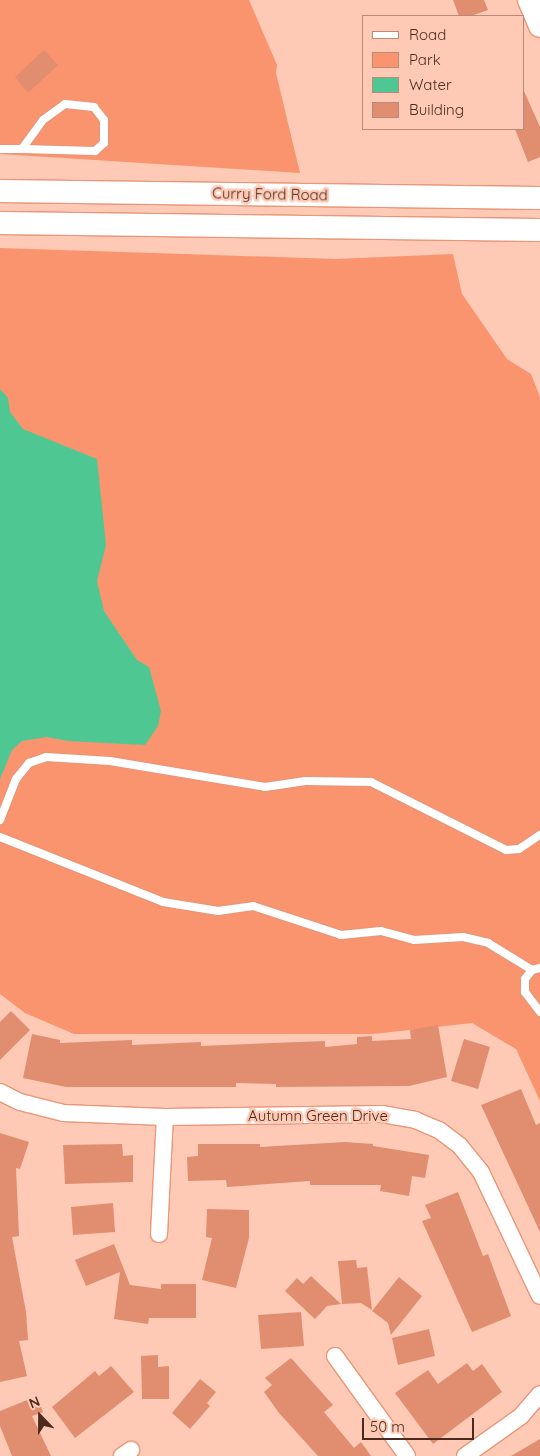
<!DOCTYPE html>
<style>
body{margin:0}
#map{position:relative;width:540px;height:1456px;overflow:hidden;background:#fecab6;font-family:Quicksand,sans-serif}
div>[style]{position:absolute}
.green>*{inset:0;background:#f9946e}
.water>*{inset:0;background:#4fc792}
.building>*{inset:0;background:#e08e6f}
.roads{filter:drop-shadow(1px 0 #e99677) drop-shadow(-1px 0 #e99677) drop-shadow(0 1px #e99677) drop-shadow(0 -1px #e99677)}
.lane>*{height:8px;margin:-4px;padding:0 4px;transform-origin:4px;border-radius:4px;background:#fff}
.street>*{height:16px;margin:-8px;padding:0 8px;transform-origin:8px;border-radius:8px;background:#fff}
.secondary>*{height:22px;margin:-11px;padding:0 11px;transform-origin:11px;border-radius:11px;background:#fff}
span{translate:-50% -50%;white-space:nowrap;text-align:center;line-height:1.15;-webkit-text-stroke:5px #fecab6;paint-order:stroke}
.street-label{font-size:15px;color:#4c2b1e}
.legend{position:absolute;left:362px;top:15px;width:162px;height:115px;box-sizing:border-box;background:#fecab6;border:1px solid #b78a79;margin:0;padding:6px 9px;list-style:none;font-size:15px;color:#4c2b1e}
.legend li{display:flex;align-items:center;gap:10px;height:25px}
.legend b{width:25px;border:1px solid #b78a79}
.north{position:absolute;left:15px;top:1391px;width:50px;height:50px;-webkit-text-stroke:4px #fecab6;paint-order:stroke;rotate:338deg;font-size:14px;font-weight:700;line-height:20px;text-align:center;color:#4c2b1e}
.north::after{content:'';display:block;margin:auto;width:18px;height:22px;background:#4c2b1e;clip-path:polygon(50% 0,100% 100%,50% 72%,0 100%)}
.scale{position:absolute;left:362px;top:1418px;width:112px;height:22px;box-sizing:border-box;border:2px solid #4c2b1e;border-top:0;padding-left:6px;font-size:15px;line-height:18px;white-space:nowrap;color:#4c2b1e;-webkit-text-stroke:4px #fecab6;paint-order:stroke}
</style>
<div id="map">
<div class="green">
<i style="clip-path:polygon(0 0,249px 0,277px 65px,276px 73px,300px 173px,0 154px)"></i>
<i style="clip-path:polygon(0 248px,336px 259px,453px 254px,462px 294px,507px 359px,531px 374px,540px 397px,540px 1101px,516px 1049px,472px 1023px,373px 1034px,74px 1034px,25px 1013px,0 994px)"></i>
</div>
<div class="water">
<i style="clip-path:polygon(0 389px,8px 398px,10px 412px,23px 429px,97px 459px,106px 545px,97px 581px,104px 611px,137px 660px,149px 667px,161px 711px,158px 726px,145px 745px,68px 741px,47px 737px,22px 741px,12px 750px,0 779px)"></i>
</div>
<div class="building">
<i style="clip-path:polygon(453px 0,484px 0,488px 10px,471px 16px,459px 16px)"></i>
<i style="clip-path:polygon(44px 50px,58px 65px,28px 93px,15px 77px)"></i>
<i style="clip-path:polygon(524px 91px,540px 127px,540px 157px,528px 162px,515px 129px,524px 129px)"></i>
<i style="clip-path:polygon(11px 1011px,30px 1030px,0 1060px,0 1022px)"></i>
<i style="clip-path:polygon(438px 1025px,447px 1077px,409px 1086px,276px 1087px,276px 1084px,236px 1083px,236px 1087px,66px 1087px,23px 1078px,32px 1034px,60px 1040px,60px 1043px,132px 1040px,132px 1045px,201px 1042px,201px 1046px,325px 1041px,325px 1047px,357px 1044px,357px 1037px,372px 1036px,372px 1041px,411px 1039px,410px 1030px)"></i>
<i style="clip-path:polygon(464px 1039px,490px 1047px,478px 1089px,451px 1081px)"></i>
<i style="clip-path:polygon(521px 1089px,536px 1125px,540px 1123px,540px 1232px,481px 1105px)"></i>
<i style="clip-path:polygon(0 1133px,29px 1142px,20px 1169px,16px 1168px,19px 1236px,12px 1237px,26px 1312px,28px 1340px,19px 1341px,27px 1376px,0 1382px)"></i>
<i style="clip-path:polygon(345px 1142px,373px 1144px,373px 1146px,429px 1155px,425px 1178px,412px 1176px,409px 1196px,380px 1191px,381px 1185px,310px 1185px,310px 1181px,227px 1187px,226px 1180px,188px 1181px,187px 1157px,198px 1156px,198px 1144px,260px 1144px,260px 1147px)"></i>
<i style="clip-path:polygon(122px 1144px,123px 1156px,133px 1155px,133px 1182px,65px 1184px,63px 1145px)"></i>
<i style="clip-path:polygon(458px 1192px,483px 1256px,488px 1254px,511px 1316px,472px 1332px,422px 1221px,431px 1218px,425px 1205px)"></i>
<i style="clip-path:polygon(113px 1203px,115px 1232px,73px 1235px,71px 1207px)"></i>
<i style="clip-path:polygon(207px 1209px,249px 1210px,249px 1238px,236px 1288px,202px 1280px,212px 1238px,206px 1237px)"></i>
<i style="clip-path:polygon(114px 1244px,130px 1285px,161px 1289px,161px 1284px,196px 1284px,196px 1318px,149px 1318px,148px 1324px,114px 1319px,120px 1272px,86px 1286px,75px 1260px)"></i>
<i style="clip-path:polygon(356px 1260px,357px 1268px,367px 1267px,372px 1310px,361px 1303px,342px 1304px,338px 1261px)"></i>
<i style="clip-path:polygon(311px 1276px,341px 1304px,327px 1306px,315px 1319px,285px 1291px,297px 1278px,303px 1284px)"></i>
<i style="clip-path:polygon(399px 1277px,422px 1296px,391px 1335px,388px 1323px,372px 1311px)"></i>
<i style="clip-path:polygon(301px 1312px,304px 1346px,261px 1349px,258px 1315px)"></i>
<i style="clip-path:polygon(429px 1329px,435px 1356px,398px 1365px,392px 1338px)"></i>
<i style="clip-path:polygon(158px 1355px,158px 1367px,169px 1366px,169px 1399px,142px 1399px,141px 1356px)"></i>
<i style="clip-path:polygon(291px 1358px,333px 1405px,324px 1412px,354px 1448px,361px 1442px,371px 1456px,318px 1456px,279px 1413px,264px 1392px,272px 1385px,265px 1378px)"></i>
<i style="clip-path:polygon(467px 1363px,473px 1371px,482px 1364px,502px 1392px,433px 1444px,395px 1393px,428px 1370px,438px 1384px)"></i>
<i style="clip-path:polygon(111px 1366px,134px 1392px,75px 1438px,52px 1407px,95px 1371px,99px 1376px)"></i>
<i style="clip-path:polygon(200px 1379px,216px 1392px,207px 1403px,210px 1406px,190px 1429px,172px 1413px)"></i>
<i style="clip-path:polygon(37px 1396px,43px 1412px,32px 1416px,51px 1456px,12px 1456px,0 1426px,0 1411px)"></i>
<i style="clip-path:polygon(540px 1439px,540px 1456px,511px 1456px)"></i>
</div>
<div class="roads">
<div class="lane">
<i style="left:0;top:149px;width:22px"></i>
<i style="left:22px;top:149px;width:73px;rotate:1.6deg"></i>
<i style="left:95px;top:151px;width:12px;rotate:-42deg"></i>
<i style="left:104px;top:143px;width:23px;rotate:-90deg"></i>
<i style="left:104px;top:120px;width:16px;rotate:-128deg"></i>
<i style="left:94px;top:107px;width:29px;rotate:-174deg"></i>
<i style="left:65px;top:104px;width:27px;rotate:144deg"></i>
<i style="left:43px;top:120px;width:36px;rotate:126deg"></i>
<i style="left:0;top:820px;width:44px;rotate:-68.7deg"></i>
<i style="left:16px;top:779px;width:21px;rotate:-51deg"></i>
<i style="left:29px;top:763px;width:18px;rotate:-19deg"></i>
<i style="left:46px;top:757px;width:64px;rotate:3.6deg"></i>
<i style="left:110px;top:761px;width:157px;rotate:9.5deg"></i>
<i style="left:265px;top:787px;width:41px;rotate:-8.3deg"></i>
<i style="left:306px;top:781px;width:65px;rotate:0.9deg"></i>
<i style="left:371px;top:782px;width:151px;rotate:26.7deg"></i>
<i style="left:506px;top:850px;width:13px;rotate:-4deg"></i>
<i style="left:519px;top:849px;width:25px;rotate:-34deg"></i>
<i style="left:0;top:837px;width:175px;rotate:21.7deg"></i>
<i style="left:163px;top:902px;width:56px;rotate:9.3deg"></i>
<i style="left:218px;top:911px;width:35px;rotate:-8deg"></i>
<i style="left:253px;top:906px;width:93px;rotate:18.2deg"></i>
<i style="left:341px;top:935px;width:40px;rotate:-5.7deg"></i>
<i style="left:381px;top:931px;width:34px;rotate:15deg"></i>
<i style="left:414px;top:940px;width:49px;rotate:-3.5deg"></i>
<i style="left:463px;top:937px;width:26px;rotate:13deg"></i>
<i style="left:488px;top:943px;width:52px;rotate:31.5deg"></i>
<i style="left:540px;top:968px;width:8px;rotate:166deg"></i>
<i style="left:532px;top:970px;width:11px;rotate:128deg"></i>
<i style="left:525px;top:979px;width:13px;rotate:90deg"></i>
<i style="left:525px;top:992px;width:25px;rotate:53deg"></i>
</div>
<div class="street">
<i style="left:0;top:1092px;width:22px;rotate:27deg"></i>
<i style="left:20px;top:1102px;width:44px;rotate:14.3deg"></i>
<i style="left:63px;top:1113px;width:102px;rotate:2.2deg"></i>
<i style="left:165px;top:1117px;width:217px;rotate:-0.8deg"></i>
<i style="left:382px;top:1114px;width:34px;rotate:10deg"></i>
<i style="left:415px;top:1120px;width:26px;rotate:23deg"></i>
<i style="left:439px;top:1130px;width:26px;rotate:37deg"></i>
<i style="left:460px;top:1146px;width:33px;rotate:51deg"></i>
<i style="left:481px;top:1172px;width:137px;rotate:64.6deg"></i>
<i style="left:159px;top:1234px;width:117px;rotate:-87.1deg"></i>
<i style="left:335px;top:1356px;width:123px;rotate:54.2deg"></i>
<i style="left:122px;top:1456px;width:11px;rotate:-34deg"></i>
<i style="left:465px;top:1456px;width:69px;rotate:-35.5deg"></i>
<i style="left:521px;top:1416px;width:29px;rotate:-49deg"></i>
</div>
<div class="secondary">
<i style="left:529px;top:0;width:28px;rotate:67deg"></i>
<i style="left:0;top:191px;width:540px;rotate:0.74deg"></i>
<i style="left:0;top:223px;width:540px;rotate:0.74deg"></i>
</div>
</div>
<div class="street-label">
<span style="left:270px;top:194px;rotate:1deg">Curry Ford Road</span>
<span style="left:318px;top:1116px">Autumn Green Drive</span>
</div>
<ul class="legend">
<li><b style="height:6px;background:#fff"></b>Road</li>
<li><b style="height:14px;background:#f9946e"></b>Park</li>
<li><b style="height:14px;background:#4fc792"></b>Water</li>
<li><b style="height:14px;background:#e08e6f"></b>Building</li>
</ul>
<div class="north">N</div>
<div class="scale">50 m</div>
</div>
